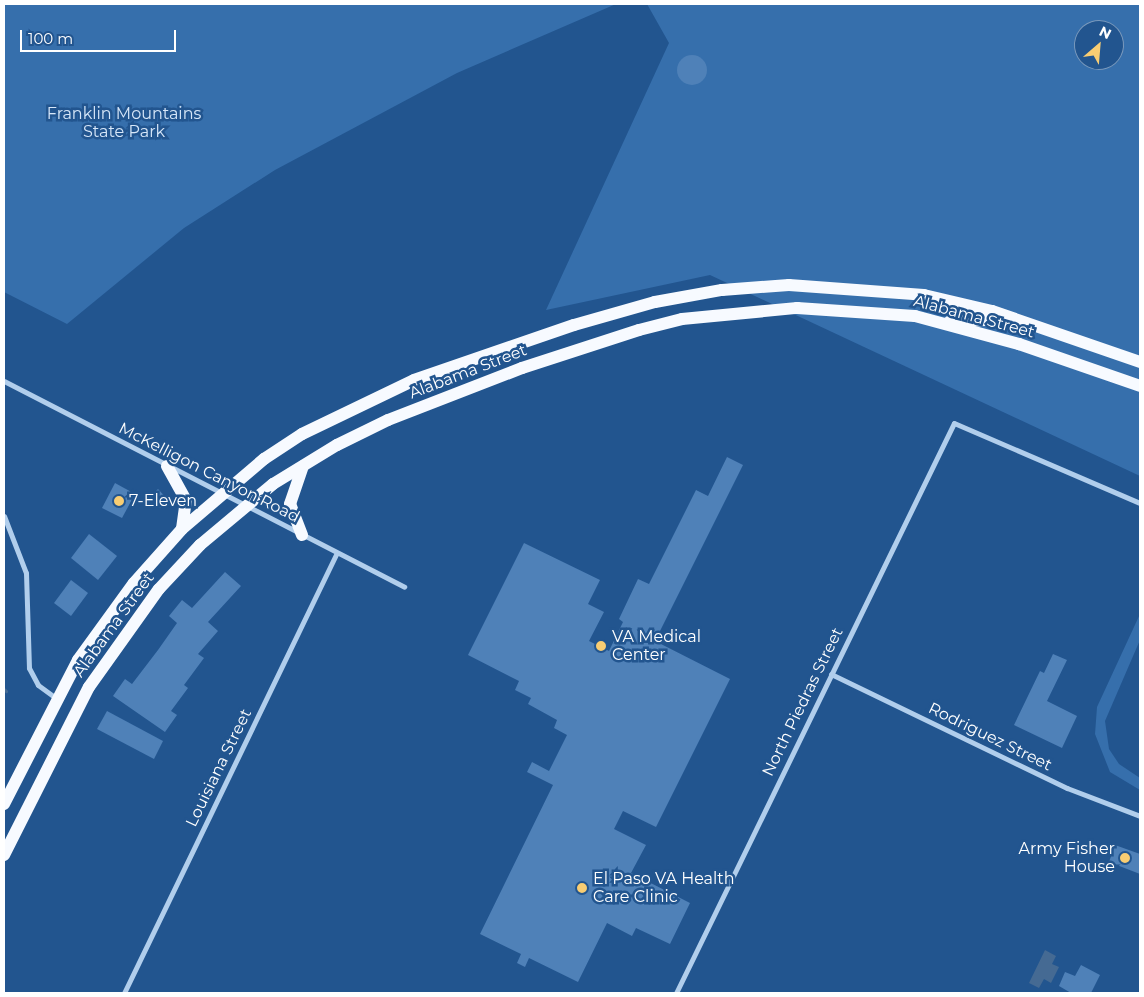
<!DOCTYPE html>
<style>
body{margin:0}
#map{position:relative;width:1144px;height:997px;overflow:hidden;background:#22558f;font-family:Montserrat,sans-serif}
div>[style]{position:absolute}
.green>*{inset:0;background:#366fac}
.water>*{inset:0;background:#456a93}
.stream>*{height:3px;margin:-1.5px;padding:0 1.5px;transform-origin:1.5px;border-radius:1.5px;background:#456a93}
.building>*{inset:0;background:#4f81b8}
.round{border-radius:50%}
.minor>*{height:5px;margin:-2.5px;padding:0 2.5px;transform-origin:2.5px;border-radius:2.5px;background:#b1ceec}
.primary>*{height:12px;margin:-6px;padding:0 6px;transform-origin:6px;border-radius:6px;background:#f7faff}
.dots>*{width:14px;height:14px;translate:-50% -50%;box-sizing:border-box;border:2px solid #22558f;border-radius:50%}
span{translate:-50% -50%;white-space:nowrap;text-align:center;line-height:1.15;-webkit-text-stroke:5px #22558f;paint-order:stroke}
.park-label{font-size:16px;color:#d7e7f9}
.street-label{font-size:16px;color:#fff}
.poi-label{font-size:16px;color:#fff}
.left{translate:0 -50%;text-align:left}
.right{translate:-100% -50%;text-align:right}
.frame{position:absolute;inset:0;border:5px solid #fff;pointer-events:none}
.north{position:absolute;left:1074px;top:20px;width:50px;height:50px;box-sizing:border-box;background:#22558f;border:1px solid #7a99bc;border-radius:50%;rotate:27deg;font-size:14px;font-weight:700;line-height:20px;text-align:center;color:#fff}
.north::after{content:'';display:block;margin:auto;width:18px;height:22px;background:#f8cd73;clip-path:polygon(50% 0,100% 100%,50% 72%,0 100%)}
.scale{position:absolute;left:20px;top:30px;width:156px;height:22px;box-sizing:border-box;border:2px solid #fff;border-top:0;padding-left:6px;font-size:15px;line-height:18px;white-space:nowrap;color:#fff;-webkit-text-stroke:4px #22558f;paint-order:stroke}
</style>
<div id="map">
<div class="green">
<i style="clip-path:polygon(4px 4px,616px 4px,457px 73px,275px 170px,184px 228px,67px 324px,4px 292px)"></i>
<i style="clip-path:polygon(evenodd,647px 4px,1140px 4px,1140px 476px,710px 275px,546px 310px,669px 43px,647px 4px,1084px 30px,1114px 30px,1114px 60px,1084px 60px,1084px 30px)"></i>
<i style="clip-path:polygon(1140px 614px,1140px 640px,1105px 721px,1109px 749px,1119px 764px,1140px 778px,1140px 790px,1110px 772px,1095px 734px,1097px 707px)"></i>
</div>
<div class="water">
<i style="clip-path:polygon(1045px 950px,1056px 956px,1052px 964px,1059px 967px,1051px 983px,1044px 979px,1039px 988px,1029px 983px)"></i>
</div>
<div class="stream">
<i style="left:4px;top:689px;width:3px;rotate:45deg"></i>
</div>
<div class="building">
<i class="round" style="left:677px;top:55px;width:30px;height:30px"></i>
<i style="clip-path:polygon(727px 457px,743px 465px,655px 641px,730px 679px,656px 827px,623px 811px,614px 829px,646px 845px,631px 873px,690px 903px,670px 944px,636px 928px,632px 936px,607px 923px,578px 982px,529px 958px,525px 967px,517px 963px,521px 954px,480px 934px,553px 785px,527px 772px,532px 762px,549px 771px,567px 735px,554px 728px,557px 720px,528px 704px,531px 698px,515px 690px,519px 681px,468px 655px,524px 543px,600px 580px,588px 604px,604px 612px,589px 641px,609px 651px,623px 622px,619px 619px,638px 579px,649px 584px,696px 490px,708px 496px)"></i>
<i style="clip-path:polygon(115px 483px,135px 494px,122px 518px,102px 508px)"></i>
<i style="clip-path:polygon(158px 489px,168px 500px,160px 508px,149px 498px)"></i>
<i style="clip-path:polygon(89px 534px,117px 556px,98px 580px,71px 558px)"></i>
<i style="clip-path:polygon(225px 572px,241px 586px,208px 622px,218px 631px,198px 654px,204px 658px,184px 685px,188px 688px,171px 711px,177px 715px,165px 732px,113px 696px,125px 679px,132px 684px,158px 650px,177px 623px,169px 616px,182px 600px,192px 608px)"></i>
<i style="clip-path:polygon(71px 580px,88px 593px,71px 616px,54px 603px)"></i>
<i style="clip-path:polygon(1053px 654px,1067px 660px,1047px 701px,1077px 716px,1062px 748px,1014px 725px,1040px 671px,1044px 673px)"></i>
<i style="clip-path:polygon(107px 711px,163px 741px,154px 759px,97px 729px)"></i>
<i style="clip-path:polygon(1115px 845px,1140px 854px,1140px 874px,1109px 862px)"></i>
<i style="clip-path:polygon(1081px 965px,1100px 975px,1091px 993px,1071px 993px,1059px 986px,1065px 972px,1075px 976px)"></i>
</div>
<div class="minor">
<i style="left:4px;top:381px;width:450px;rotate:27.2deg"></i>
<i style="left:4px;top:516px;width:61px;rotate:68.9deg"></i>
<i style="left:26px;top:573px;width:95px;rotate:88.2deg"></i>
<i style="left:29px;top:668px;width:19px;rotate:62deg"></i>
<i style="left:38px;top:685px;width:22px;rotate:36deg"></i>
<i style="left:831px;top:674px;width:262px;rotate:25.8deg"></i>
<i style="left:1067px;top:788px;width:78px;rotate:21deg"></i>
<i style="left:124px;top:993px;width:489px;rotate:-64.2deg"></i>
<i style="left:676px;top:993px;width:634px;rotate:-64deg"></i>
<i style="left:954px;top:423px;width:202px;rotate:23.3deg"></i>
</div>
<div class="primary">
<i style="left:949px;top:322px;width:36px;rotate:-3deg"></i>
<i style="left:985px;top:320px;width:11px;rotate:-52deg"></i>
<i style="left:167px;top:466px;width:39px;rotate:61deg"></i>
<i style="left:186px;top:500px;width:29px;rotate:98deg"></i>
<i style="left:302px;top:535px;width:33px;rotate:-111deg"></i>
<i style="left:290px;top:504px;width:40px;rotate:-71.1deg"></i>
<i style="left:4px;top:804px;width:162px;rotate:-62.8deg"></i>
<i style="left:78px;top:660px;width:95px;rotate:-54deg"></i>
<i style="left:134px;top:583px;width:72px;rotate:-48.4deg"></i>
<i style="left:182px;top:529px;width:108px;rotate:-40.5deg"></i>
<i style="left:264px;top:459px;width:45px;rotate:-33.3deg"></i>
<i style="left:302px;top:434px;width:124px;rotate:-25.7deg"></i>
<i style="left:414px;top:380px;width:169px;rotate:-19deg"></i>
<i style="left:574px;top:325px;width:84px;rotate:-15.9deg"></i>
<i style="left:655px;top:302px;width:68px;rotate:-10.2deg"></i>
<i style="left:722px;top:290px;width:67px;rotate:-4.3deg"></i>
<i style="left:789px;top:285px;width:135px;rotate:4.2deg"></i>
<i style="left:924px;top:295px;width:70px;rotate:13.2deg"></i>
<i style="left:992px;top:311px;width:157px;rotate:19deg"></i>
<i style="left:4px;top:855px;width:188px;rotate:-63.2deg"></i>
<i style="left:89px;top:687px;width:120px;rotate:-54.5deg"></i>
<i style="left:159px;top:589px;width:60px;rotate:-47deg"></i>
<i style="left:200px;top:545px;width:95px;rotate:-39.9deg"></i>
<i style="left:273px;top:484px;width:75px;rotate:-31.4deg"></i>
<i style="left:337px;top:445px;width:57px;rotate:-26.1deg"></i>
<i style="left:388px;top:420px;width:144px;rotate:-21.2deg"></i>
<i style="left:522px;top:368px;width:123px;rotate:-18deg"></i>
<i style="left:639px;top:330px;width:44px;rotate:-14.3deg"></i>
<i style="left:682px;top:319px;width:116px;rotate:-5.5deg"></i>
<i style="left:797px;top:308px;width:118px;rotate:3.9deg"></i>
<i style="left:915px;top:316px;width:108px;rotate:15.1deg"></i>
<i style="left:1019px;top:344px;width:128px;rotate:19.1deg"></i>
</div>
<div class="dots">
<i style="left:119px;top:501px;background:#f8cd73"></i>
<i style="left:601px;top:646px;background:#f8cd73"></i>
<i style="left:1125px;top:858px;background:#f8cd73"></i>
<i style="left:582px;top:888px;background:#f8cd73"></i>
</div>
<div class="park-label">
<span style="left:124px;top:123px">Franklin Mountains<br>State Park</span>
</div>
<div class="street-label">
<span style="left:974px;top:317px;rotate:15deg">Alabama Street</span>
<span style="left:468px;top:372px;rotate:-21deg">Alabama Street</span>
<span style="left:209px;top:473px;rotate:27deg">McKelligon Canyon Road</span>
<span style="left:114px;top:625px;rotate:-54deg">Alabama Street</span>
<span style="left:803px;top:702px;rotate:-64deg">North Piedras Street</span>
<span style="left:990px;top:737px;rotate:26deg">Rodriguez Street</span>
<span style="left:219px;top:768px;rotate:-64deg">Louisiana Street</span>
</div>
<div class="poi-label">
<span class="left" style="left:129px;top:501px">7-Eleven</span>
<span class="left" style="left:612px;top:646px">VA Medical<br>Center</span>
<span class="right" style="left:1115px;top:858px">Army Fisher<br>House</span>
<span class="left" style="left:593px;top:888px">El Paso VA Health<br>Care Clinic</span>
</div>
<div class="frame"></div>
<div class="north">N</div>
<div class="scale">100 m</div>
</div>
